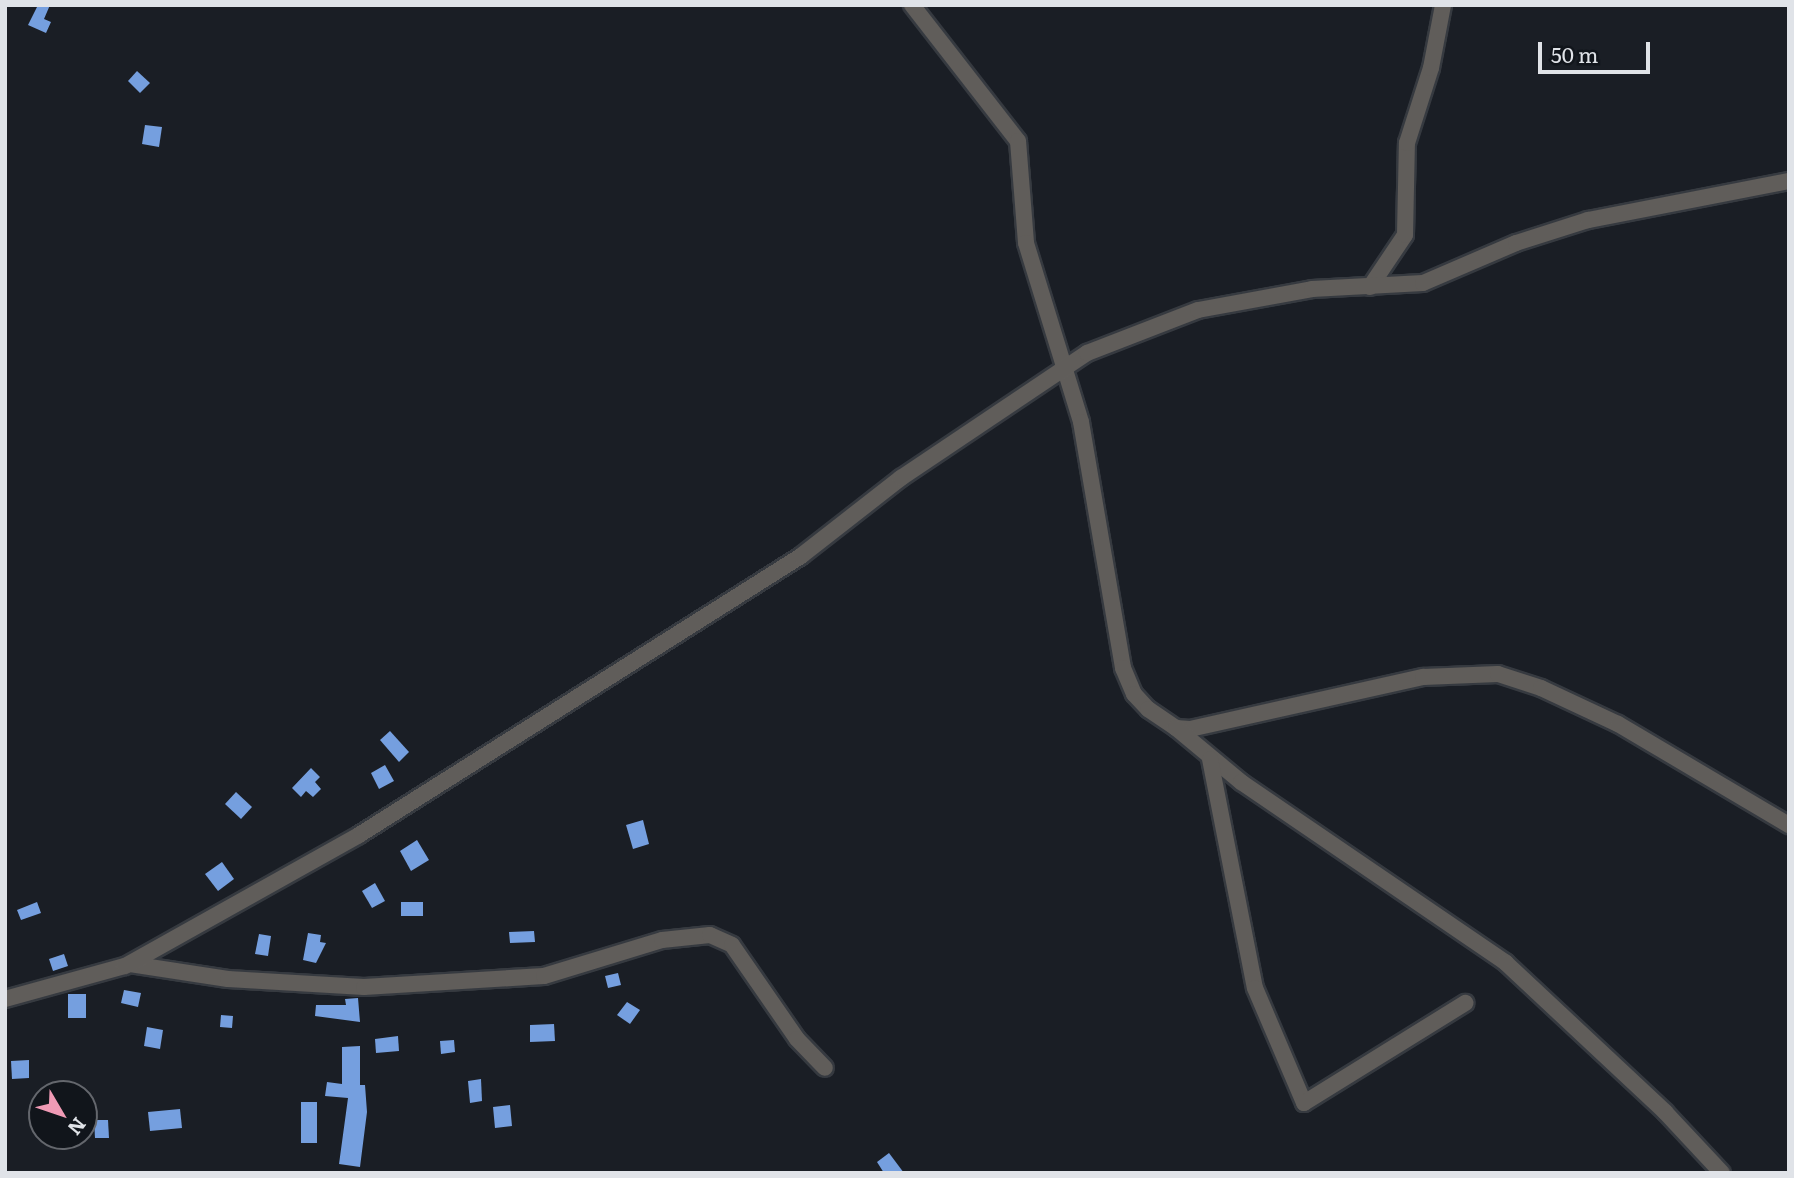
<!DOCTYPE html>
<style>
body{margin:0}
#map{position:relative;width:1794px;height:1178px;overflow:hidden;background:#1a1e25;font-family:Literata,serif}
div>[style]{position:absolute}
.building>*{inset:0;background:#759fdf}
.roads{filter:drop-shadow(2px 0 #363a40) drop-shadow(-2px 0 #363a40) drop-shadow(0 2px #363a40) drop-shadow(0 -2px #363a40)}
.street>*{height:16px;margin:-8px;padding:0 8px;transform-origin:8px;border-radius:8px;background:#605d5a}
span{translate:-50% -50%;white-space:nowrap;text-align:center;line-height:1.15;-webkit-text-stroke:7px #11151b;paint-order:stroke}
.frame{position:absolute;inset:0;border:7px solid #e0e3e8;pointer-events:none}
.north{position:absolute;left:28px;top:1080px;width:70px;height:70px;box-sizing:border-box;background:#11151b;border:2px solid #64676d;border-radius:50%;rotate:129deg;font-size:19px;font-weight:700;line-height:28px;text-align:center;color:#e0e3e8}
.north::after{content:'';display:block;margin:auto;width:24px;height:32px;background:#f09ab5;clip-path:polygon(50% 0,100% 100%,50% 72%,0 100%)}
.scale{position:absolute;left:1538px;top:42px;width:112px;height:32px;box-sizing:border-box;border:4px solid #e0e3e8;border-top:0;padding-left:9px;font-size:21px;line-height:24px;white-space:nowrap;color:#e0e3e8;-webkit-text-stroke:5px #11151b;paint-order:stroke}
</style>
<div id="map">
<div class="building">
<i style="clip-path:polygon(38px 5px,50px 5px,44px 19px,51px 22px,46px 33px,28px 25px)"></i>
<i style="clip-path:polygon(137px 71px,150px 83px,140px 93px,128px 81px)"></i>
<i style="clip-path:polygon(145px 125px,162px 127px,159px 147px,142px 144px)"></i>
<i style="clip-path:polygon(390px 731px,409px 752px,399px 762px,380px 740px)"></i>
<i style="clip-path:polygon(385px 765px,394px 781px,379px 789px,371px 773px)"></i>
<i style="clip-path:polygon(311px 768px,320px 777px,315px 782px,321px 789px,313px 797px,306px 791px,301px 797px,292px 788px)"></i>
<i style="clip-path:polygon(236px 792px,252px 807px,241px 819px,225px 804px)"></i>
<i style="clip-path:polygon(643px 820px,649px 844px,633px 849px,626px 825px)"></i>
<i style="clip-path:polygon(417px 840px,429px 860px,411px 871px,400px 851px)"></i>
<i style="clip-path:polygon(222px 862px,234px 879px,218px 891px,205px 874px)"></i>
<i style="clip-path:polygon(375px 883px,385px 901px,372px 908px,362px 891px)"></i>
<i style="clip-path:polygon(37px 902px,41px 913px,21px 920px,17px 910px)"></i>
<i style="clip-path:polygon(401px 902px,423px 902px,423px 916px,401px 916px)"></i>
<i style="clip-path:polygon(534px 931px,535px 942px,510px 943px,509px 932px)"></i>
<i style="clip-path:polygon(308px 933px,321px 935px,320px 942px,326px 943px,316px 963px,303px 960px)"></i>
<i style="clip-path:polygon(259px 934px,271px 936px,268px 956px,255px 954px)"></i>
<i style="clip-path:polygon(64px 954px,68px 966px,53px 971px,49px 959px)"></i>
<i style="clip-path:polygon(618px 973px,621px 985px,608px 988px,605px 976px)"></i>
<i style="clip-path:polygon(124px 990px,141px 993px,138px 1007px,121px 1003px)"></i>
<i style="clip-path:polygon(68px 994px,86px 994px,86px 1018px,68px 1018px)"></i>
<i style="clip-path:polygon(358px 998px,360px 1022px,315px 1016px,316px 1005px,346px 1005px,345px 999px)"></i>
<i style="clip-path:polygon(627px 1002px,640px 1010px,630px 1024px,617px 1015px)"></i>
<i style="clip-path:polygon(221px 1015px,233px 1016px,232px 1028px,220px 1027px)"></i>
<i style="clip-path:polygon(554px 1024px,555px 1041px,530px 1042px,530px 1025px)"></i>
<i style="clip-path:polygon(147px 1027px,163px 1030px,160px 1049px,144px 1046px)"></i>
<i style="clip-path:polygon(398px 1036px,399px 1051px,376px 1053px,375px 1039px)"></i>
<i style="clip-path:polygon(454px 1040px,455px 1052px,441px 1054px,440px 1041px)"></i>
<i style="clip-path:polygon(360px 1046px,360px 1085px,365px 1085px,367px 1112px,360px 1167px,339px 1164px,348px 1098px,325px 1096px,327px 1082px,342px 1084px,342px 1047px)"></i>
<i style="clip-path:polygon(29px 1060px,29px 1078px,12px 1079px,11px 1061px)"></i>
<i style="clip-path:polygon(481px 1079px,482px 1101px,470px 1103px,468px 1081px)"></i>
<i style="clip-path:polygon(301px 1102px,317px 1102px,317px 1143px,301px 1143px)"></i>
<i style="clip-path:polygon(510px 1105px,512px 1126px,495px 1128px,493px 1107px)"></i>
<i style="clip-path:polygon(180px 1109px,182px 1128px,150px 1131px,148px 1112px)"></i>
<i style="clip-path:polygon(94px 1120px,108px 1120px,109px 1138px,95px 1138px)"></i>
<i style="clip-path:polygon(889px 1153px,904px 1173px,884px 1173px,877px 1162px)"></i>
</div>
<div class="roads">
<div class="street">
<i style="left:912px;top:5px;width:172px;rotate:52.1deg"></i>
<i style="left:1018px;top:141px;width:102px;rotate:85.5deg"></i>
<i style="left:1026px;top:243px;width:187px;rotate:72.9deg"></i>
<i style="left:1081px;top:422px;width:250px;rotate:80.3deg"></i>
<i style="left:1123px;top:668px;width:28px;rotate:67deg"></i>
<i style="left:1134px;top:694px;width:21px;rotate:47deg"></i>
<i style="left:1148px;top:709px;width:34px;rotate:34deg"></i>
<i style="left:1176px;top:728px;width:14px;rotate:4deg"></i>
<i style="left:1190px;top:729px;width:239px;rotate:-12.6deg"></i>
<i style="left:1423px;top:677px;width:75px;rotate:-2.3deg"></i>
<i style="left:1498px;top:674px;width:45px;rotate:18deg"></i>
<i style="left:1541px;top:688px;width:85px;rotate:25.1deg"></i>
<i style="left:1618px;top:724px;width:199px;rotate:30.6deg"></i>
<i style="left:1370px;top:287px;width:63px;rotate:-56.1deg"></i>
<i style="left:1405px;top:235px;width:92px;rotate:-88.8deg"></i>
<i style="left:1407px;top:143px;width:79px;rotate:-72.3deg"></i>
<i style="left:1431px;top:68px;width:64px;rotate:-79.2deg"></i>
<i style="left:1176px;top:728px;width:85px;rotate:39.7deg"></i>
<i style="left:1241px;top:782px;width:321px;rotate:34.3deg"></i>
<i style="left:1506px;top:963px;width:218px;rotate:43.1deg"></i>
<i style="left:1665px;top:1112px;width:83px;rotate:46.9deg"></i>
<i style="left:1210px;top:759px;width:233px;rotate:78.9deg"></i>
<i style="left:1255px;top:988px;width:125px;rotate:66.9deg"></i>
<i style="left:1304px;top:1103px;width:190px;rotate:-31.8deg"></i>
<i style="left:130px;top:964px;width:99px;rotate:8.7deg"></i>
<i style="left:228px;top:979px;width:136px;rotate:3.4deg"></i>
<i style="left:364px;top:987px;width:180px;rotate:-3.5deg"></i>
<i style="left:544px;top:976px;width:123px;rotate:-17deg"></i>
<i style="left:662px;top:940px;width:48px;rotate:-5.9deg"></i>
<i style="left:710px;top:935px;width:24px;rotate:24deg"></i>
<i style="left:732px;top:945px;width:114px;rotate:55.3deg"></i>
<i style="left:797px;top:1039px;width:40px;rotate:46deg"></i>
<i style="left:5px;top:999px;width:124px;rotate:-15.4deg"></i>
<i style="left:125px;top:966px;width:268px;rotate:-29.2deg"></i>
<i style="left:359px;top:835px;width:523px;rotate:-32.26deg"></i>
<i style="left:801px;top:556px;width:127px;rotate:-38deg"></i>
<i style="left:901px;top:478px;width:224px;rotate:-33.9deg"></i>
<i style="left:1087px;top:353px;width:119px;rotate:-21.2deg"></i>
<i style="left:1198px;top:310px;width:116px;rotate:-10.4deg"></i>
<i style="left:1312px;top:289px;width:111px;rotate:-3.1deg"></i>
<i style="left:1423px;top:283px;width:101px;rotate:-23.3deg"></i>
<i style="left:1516px;top:243px;width:76px;rotate:-17.7deg"></i>
<i style="left:1588px;top:220px;width:205px;rotate:-11deg"></i>
</div>
</div>
<div class="frame"></div>
<div class="north">N</div>
<div class="scale">50 m</div>
</div>
